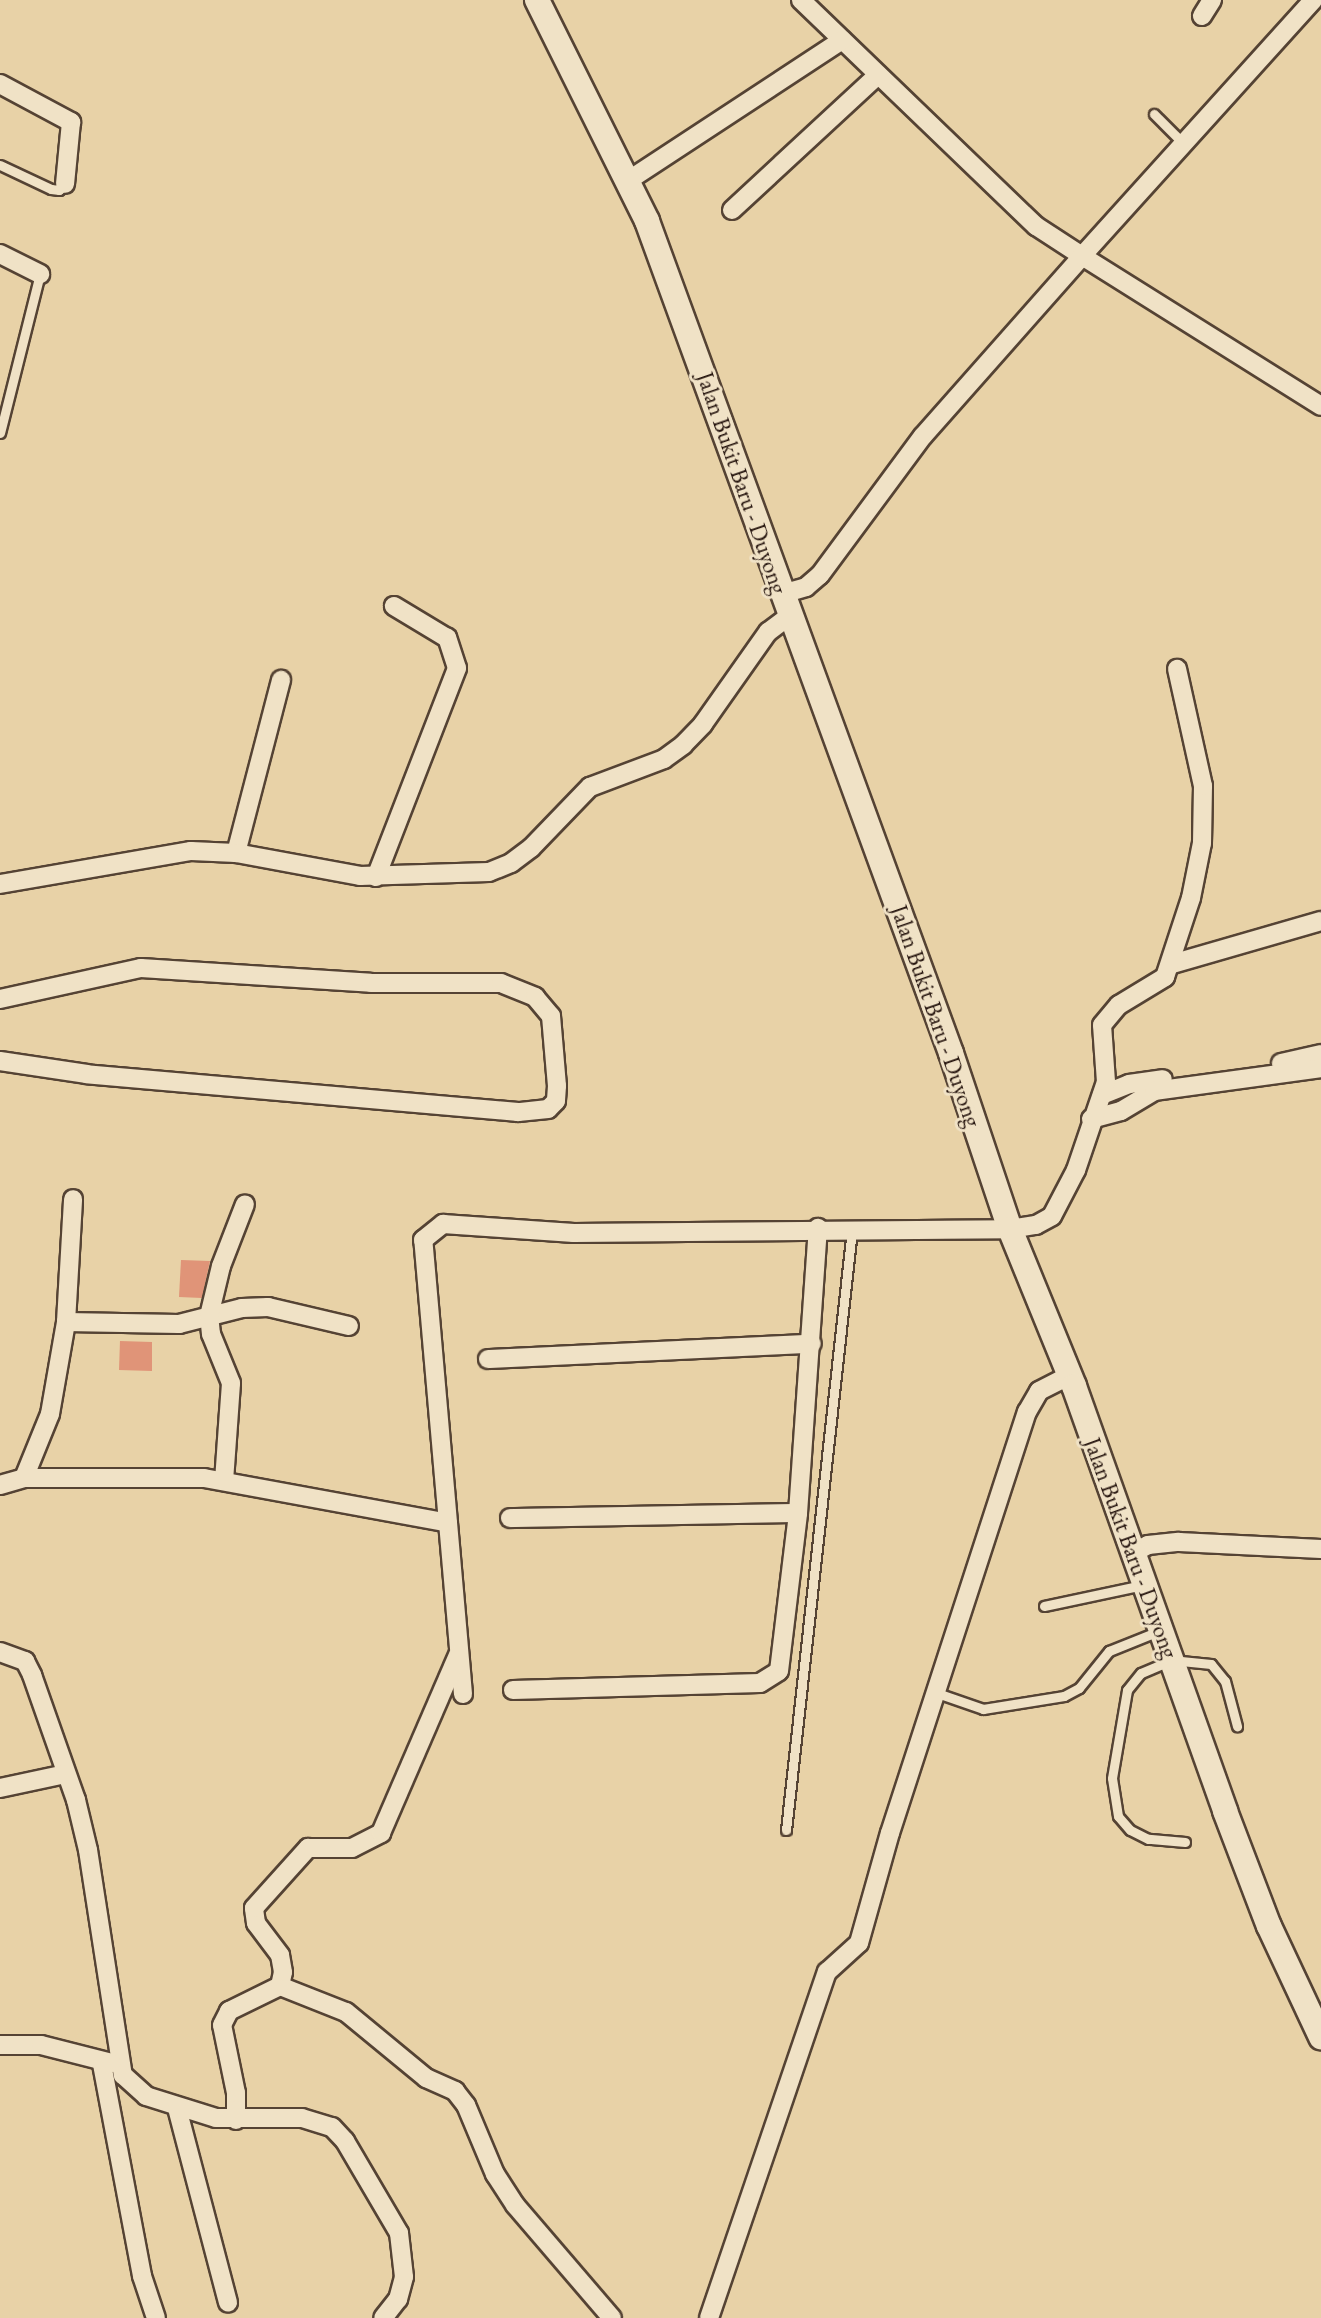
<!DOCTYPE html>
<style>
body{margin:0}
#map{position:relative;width:1321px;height:2318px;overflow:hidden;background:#e8d2a7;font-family:"EB Garamond",serif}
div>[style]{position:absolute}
.building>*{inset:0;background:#e09478}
.roads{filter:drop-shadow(2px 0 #554334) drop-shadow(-2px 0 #554334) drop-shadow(0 2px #554334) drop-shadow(0 -2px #554334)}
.lane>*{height:9px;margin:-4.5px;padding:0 4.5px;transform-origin:4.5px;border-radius:4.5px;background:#f0e2c6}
.street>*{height:18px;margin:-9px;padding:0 9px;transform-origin:9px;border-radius:9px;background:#f0e2c6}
.secondary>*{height:24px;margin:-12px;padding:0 12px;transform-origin:12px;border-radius:12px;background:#f0e2c6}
span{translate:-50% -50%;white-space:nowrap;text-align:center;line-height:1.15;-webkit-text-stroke:6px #f0e2c6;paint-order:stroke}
.street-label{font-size:23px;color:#24130d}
</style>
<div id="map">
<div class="building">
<i style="clip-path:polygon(181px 1260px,210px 1261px,202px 1298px,179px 1297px)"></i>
<i style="clip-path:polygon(120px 1341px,152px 1342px,152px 1371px,119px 1370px)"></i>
</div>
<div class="roads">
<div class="lane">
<i style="left:1154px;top:114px;width:40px;rotate:45deg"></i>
<i style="left:0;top:165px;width:56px;rotate:25.2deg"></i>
<i style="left:51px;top:189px;width:8px;rotate:7deg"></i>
<i style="left:59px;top:190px;width:8px;rotate:-45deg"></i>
<i style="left:0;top:433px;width:164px;rotate:-75.9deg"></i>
<i style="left:1044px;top:1606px;width:101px;rotate:-12deg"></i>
<i style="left:937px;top:1693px;width:49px;rotate:19.2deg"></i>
<i style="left:983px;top:1709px;width:82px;rotate:-9.1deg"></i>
<i style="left:1064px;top:1696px;width:17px;rotate:-28deg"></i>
<i style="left:1079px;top:1688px;width:48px;rotate:-51deg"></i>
<i style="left:1109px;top:1651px;width:54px;rotate:-21.8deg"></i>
<i style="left:786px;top:1830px;width:605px;rotate:-83.73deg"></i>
<i style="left:1185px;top:1842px;width:37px;rotate:-175deg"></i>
<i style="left:1148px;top:1839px;width:20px;rotate:-153deg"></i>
<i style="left:1130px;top:1830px;width:18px;rotate:-131deg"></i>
<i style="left:1118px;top:1816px;width:38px;rotate:-99deg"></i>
<i style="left:1112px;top:1778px;width:89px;rotate:-80.3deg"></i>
<i style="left:1127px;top:1690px;width:22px;rotate:-51deg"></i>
<i style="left:1141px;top:1673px;width:33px;rotate:-23deg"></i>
<i style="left:1171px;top:1660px;width:40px;rotate:5.7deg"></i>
<i style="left:1211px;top:1664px;width:22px;rotate:51deg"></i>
<i style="left:1225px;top:1681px;width:47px;rotate:75.1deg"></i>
</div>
<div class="street">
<i style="left:801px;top:0;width:326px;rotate:43.9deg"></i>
<i style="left:1036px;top:226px;width:55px;rotate:33.1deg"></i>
<i style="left:1082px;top:256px;width:345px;rotate:-47.9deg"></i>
<i style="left:1202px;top:16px;width:19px;rotate:-58deg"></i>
<i style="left:0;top:84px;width:81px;rotate:28.2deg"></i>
<i style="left:71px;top:122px;width:62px;rotate:95.5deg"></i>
<i style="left:629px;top:180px;width:255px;rotate:-33.3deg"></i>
<i style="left:732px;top:210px;width:199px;rotate:-42.8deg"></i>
<i style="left:0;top:254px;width:45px;rotate:26.6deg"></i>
<i style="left:782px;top:594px;width:25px;rotate:-16deg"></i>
<i style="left:806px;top:587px;width:18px;rotate:-41deg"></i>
<i style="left:820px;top:575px;width:173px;rotate:-53.5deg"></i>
<i style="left:923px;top:436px;width:240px;rotate:-48.5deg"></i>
<i style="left:1082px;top:256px;width:282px;rotate:32.1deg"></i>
<i style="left:236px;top:853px;width:179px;rotate:-75.4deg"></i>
<i style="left:376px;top:877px;width:224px;rotate:-68.8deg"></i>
<i style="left:457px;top:668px;width:32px;rotate:-108deg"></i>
<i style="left:447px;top:638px;width:62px;rotate:-148.9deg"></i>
<i style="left:0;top:884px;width:194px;rotate:-9.8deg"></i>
<i style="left:191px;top:851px;width:45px;rotate:2.5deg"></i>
<i style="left:236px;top:853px;width:126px;rotate:10.5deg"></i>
<i style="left:360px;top:876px;width:129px;rotate:-1.8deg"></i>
<i style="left:489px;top:872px;width:24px;rotate:-22deg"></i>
<i style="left:511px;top:863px;width:25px;rotate:-37deg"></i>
<i style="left:531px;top:848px;width:85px;rotate:-46deg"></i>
<i style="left:590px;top:787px;width:79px;rotate:-20.7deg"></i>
<i style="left:664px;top:759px;width:24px;rotate:-36deg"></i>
<i style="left:683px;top:745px;width:29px;rotate:-46deg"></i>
<i style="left:703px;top:724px;width:113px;rotate:-54.8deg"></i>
<i style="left:768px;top:632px;width:26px;rotate:-37deg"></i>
<i style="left:1172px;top:964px;width:155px;rotate:-16.1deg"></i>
<i style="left:0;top:999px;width:144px;rotate:-12.4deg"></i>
<i style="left:141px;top:968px;width:230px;rotate:3.7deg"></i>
<i style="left:371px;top:983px;width:130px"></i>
<i style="left:501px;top:983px;width:37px;rotate:22deg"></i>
<i style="left:535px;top:997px;width:25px;rotate:50deg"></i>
<i style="left:551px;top:1016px;width:70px;rotate:85.1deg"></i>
<i style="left:557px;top:1086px;width:15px;rotate:94deg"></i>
<i style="left:556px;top:1101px;width:11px;rotate:135deg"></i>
<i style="left:548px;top:1109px;width:30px;rotate:174deg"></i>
<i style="left:518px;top:1112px;width:433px;rotate:-175deg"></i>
<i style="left:87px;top:1074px;width:88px;rotate:-171.5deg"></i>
<i style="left:1281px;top:1063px;width:41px;rotate:-12.7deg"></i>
<i style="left:1102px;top:1095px;width:29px;rotate:-22deg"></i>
<i style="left:1129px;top:1084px;width:34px;rotate:-8deg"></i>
<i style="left:1091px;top:1119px;width:31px;rotate:-15deg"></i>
<i style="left:1121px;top:1111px;width:39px;rotate:-31deg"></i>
<i style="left:1154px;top:1091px;width:169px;rotate:-7.8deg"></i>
<i style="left:66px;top:1322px;width:113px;rotate:1deg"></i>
<i style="left:179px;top:1324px;width:65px;rotate:-14.3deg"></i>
<i style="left:242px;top:1308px;width:26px;rotate:-2deg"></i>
<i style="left:268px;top:1307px;width:83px;rotate:13.2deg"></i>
<i style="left:488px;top:1359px;width:324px;rotate:-2.7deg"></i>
<i style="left:24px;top:1478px;width:69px;rotate:-67.9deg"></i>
<i style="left:50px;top:1414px;width:93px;rotate:-80.1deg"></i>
<i style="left:66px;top:1322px;width:123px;rotate:-86.7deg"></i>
<i style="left:224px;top:1481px;width:98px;rotate:-85.9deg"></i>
<i style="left:231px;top:1383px;width:53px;rotate:-112.2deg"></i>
<i style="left:211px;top:1334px;width:18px;rotate:-96deg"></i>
<i style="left:209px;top:1316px;width:51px;rotate:-76.5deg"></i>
<i style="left:221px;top:1266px;width:66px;rotate:-68.8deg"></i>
<i style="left:0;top:1485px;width:25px;rotate:-16deg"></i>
<i style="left:24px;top:1478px;width:180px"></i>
<i style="left:204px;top:1478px;width:248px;rotate:10.4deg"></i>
<i style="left:510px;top:1518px;width:288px;rotate:-1deg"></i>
<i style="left:1133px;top:1553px;width:17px;rotate:-28deg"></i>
<i style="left:1148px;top:1545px;width:31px;rotate:-6deg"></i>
<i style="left:1179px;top:1542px;width:142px;rotate:2.8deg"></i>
<i style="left:0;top:1652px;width:27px;rotate:20deg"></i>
<i style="left:25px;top:1661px;width:16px;rotate:63deg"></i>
<i style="left:32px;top:1675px;width:133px;rotate:70.6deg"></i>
<i style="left:76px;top:1800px;width:51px;rotate:76.5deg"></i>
<i style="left:88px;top:1850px;width:228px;rotate:81.2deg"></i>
<i style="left:123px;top:2075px;width:31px;rotate:42deg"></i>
<i style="left:146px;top:2096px;width:73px;rotate:17.4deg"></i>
<i style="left:216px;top:2118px;width:86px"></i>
<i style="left:302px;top:2118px;width:31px;rotate:17deg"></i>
<i style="left:332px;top:2127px;width:19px;rotate:47deg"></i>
<i style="left:345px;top:2141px;width:107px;rotate:59.6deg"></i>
<i style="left:399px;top:2233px;width:44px;rotate:83.5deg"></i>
<i style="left:404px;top:2277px;width:23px;rotate:105deg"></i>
<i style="left:398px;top:2299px;width:24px;rotate:128deg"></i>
<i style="left:513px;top:1690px;width:247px;rotate:-1.6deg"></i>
<i style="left:760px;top:1683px;width:22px;rotate:-32deg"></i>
<i style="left:779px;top:1671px;width:159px;rotate:-83.1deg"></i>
<i style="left:798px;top:1513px;width:286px;rotate:-86deg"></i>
<i style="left:463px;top:1694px;width:456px;rotate:-95deg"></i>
<i style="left:423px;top:1240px;width:26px;rotate:-39deg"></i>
<i style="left:443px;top:1224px;width:131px;rotate:3.9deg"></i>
<i style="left:574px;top:1233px;width:436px;rotate:-0.5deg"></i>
<i style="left:1010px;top:1229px;width:26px;rotate:-9deg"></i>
<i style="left:1036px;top:1225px;width:18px;rotate:-29deg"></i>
<i style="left:1052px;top:1216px;width:52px;rotate:-62.4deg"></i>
<i style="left:1076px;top:1170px;width:93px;rotate:-71.2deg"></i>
<i style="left:1106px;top:1082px;width:57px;rotate:-94deg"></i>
<i style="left:1102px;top:1025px;width:26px;rotate:-50deg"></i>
<i style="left:1119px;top:1005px;width:54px;rotate:-31.3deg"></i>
<i style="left:1165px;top:977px;width:83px;rotate:-71.8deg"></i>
<i style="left:1191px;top:898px;width:56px;rotate:-78.7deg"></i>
<i style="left:1202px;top:843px;width:57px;rotate:-89deg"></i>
<i style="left:1203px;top:786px;width:120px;rotate:-102.5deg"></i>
<i style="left:0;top:1788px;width:67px;rotate:-12deg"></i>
<i style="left:280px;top:1986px;width:71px;rotate:21.5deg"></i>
<i style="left:346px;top:2012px;width:104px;rotate:39.5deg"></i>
<i style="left:426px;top:2078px;width:32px;rotate:24deg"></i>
<i style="left:455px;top:2091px;width:18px;rotate:52deg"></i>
<i style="left:466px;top:2105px;width:75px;rotate:67.2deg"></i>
<i style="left:495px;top:2174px;width:37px;rotate:57deg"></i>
<i style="left:515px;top:2205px;width:149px;rotate:49.4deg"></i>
<i style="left:0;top:2045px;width:41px"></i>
<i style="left:41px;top:2045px;width:73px;rotate:14.2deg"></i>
<i style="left:102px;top:2064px;width:216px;rotate:79.3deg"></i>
<i style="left:142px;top:2276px;width:44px;rotate:71.6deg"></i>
<i style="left:177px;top:2108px;width:201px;rotate:75.3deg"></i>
<i style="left:236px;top:2120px;width:27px;rotate:-90deg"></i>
<i style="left:236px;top:2093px;width:69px;rotate:-101.6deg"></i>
<i style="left:222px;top:2025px;width:16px;rotate:-63deg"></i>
<i style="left:229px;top:2011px;width:57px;rotate:-26.1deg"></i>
<i style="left:280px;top:1986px;width:14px;rotate:-78deg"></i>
<i style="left:283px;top:1972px;width:17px;rotate:-100deg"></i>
<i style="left:280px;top:1955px;width:40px;rotate:-127deg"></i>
<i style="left:256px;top:1923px;width:15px;rotate:-98deg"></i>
<i style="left:254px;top:1908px;width:81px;rotate:-48deg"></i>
<i style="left:308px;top:1848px;width:44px"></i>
<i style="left:352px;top:1848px;width:33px;rotate:-27deg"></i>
<i style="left:381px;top:1833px;width:194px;rotate:-66.6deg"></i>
<i style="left:709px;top:2318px;width:366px;rotate:-71.2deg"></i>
<i style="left:827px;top:1972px;width:43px;rotate:-42.2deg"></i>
<i style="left:859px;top:1943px;width:114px;rotate:-74.3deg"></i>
<i style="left:890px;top:1833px;width:443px;rotate:-72deg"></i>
<i style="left:1027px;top:1412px;width:24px;rotate:-60deg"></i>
<i style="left:1039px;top:1391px;width:35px;rotate:-27deg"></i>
</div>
<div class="secondary">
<i style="left:537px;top:0;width:247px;rotate:63.5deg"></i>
<i style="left:647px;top:221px;width:886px;rotate:69.93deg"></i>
<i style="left:951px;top:1053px;width:186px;rotate:71.5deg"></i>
<i style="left:1010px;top:1229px;width:170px;rotate:67.8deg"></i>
<i style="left:1074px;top:1386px;width:451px;rotate:70.4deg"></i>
<i style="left:1225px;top:1811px;width:123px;rotate:69.1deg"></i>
<i style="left:1269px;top:1926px;width:123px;rotate:64.9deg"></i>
</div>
</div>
<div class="street-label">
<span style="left:742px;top:483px;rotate:71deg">Jalan Bukit Baru - Duyong</span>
<span style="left:936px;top:1016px;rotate:71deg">Jalan Bukit Baru - Duyong</span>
<span style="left:1131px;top:1548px;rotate:70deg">Jalan Bukit Baru - Duyong</span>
</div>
</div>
